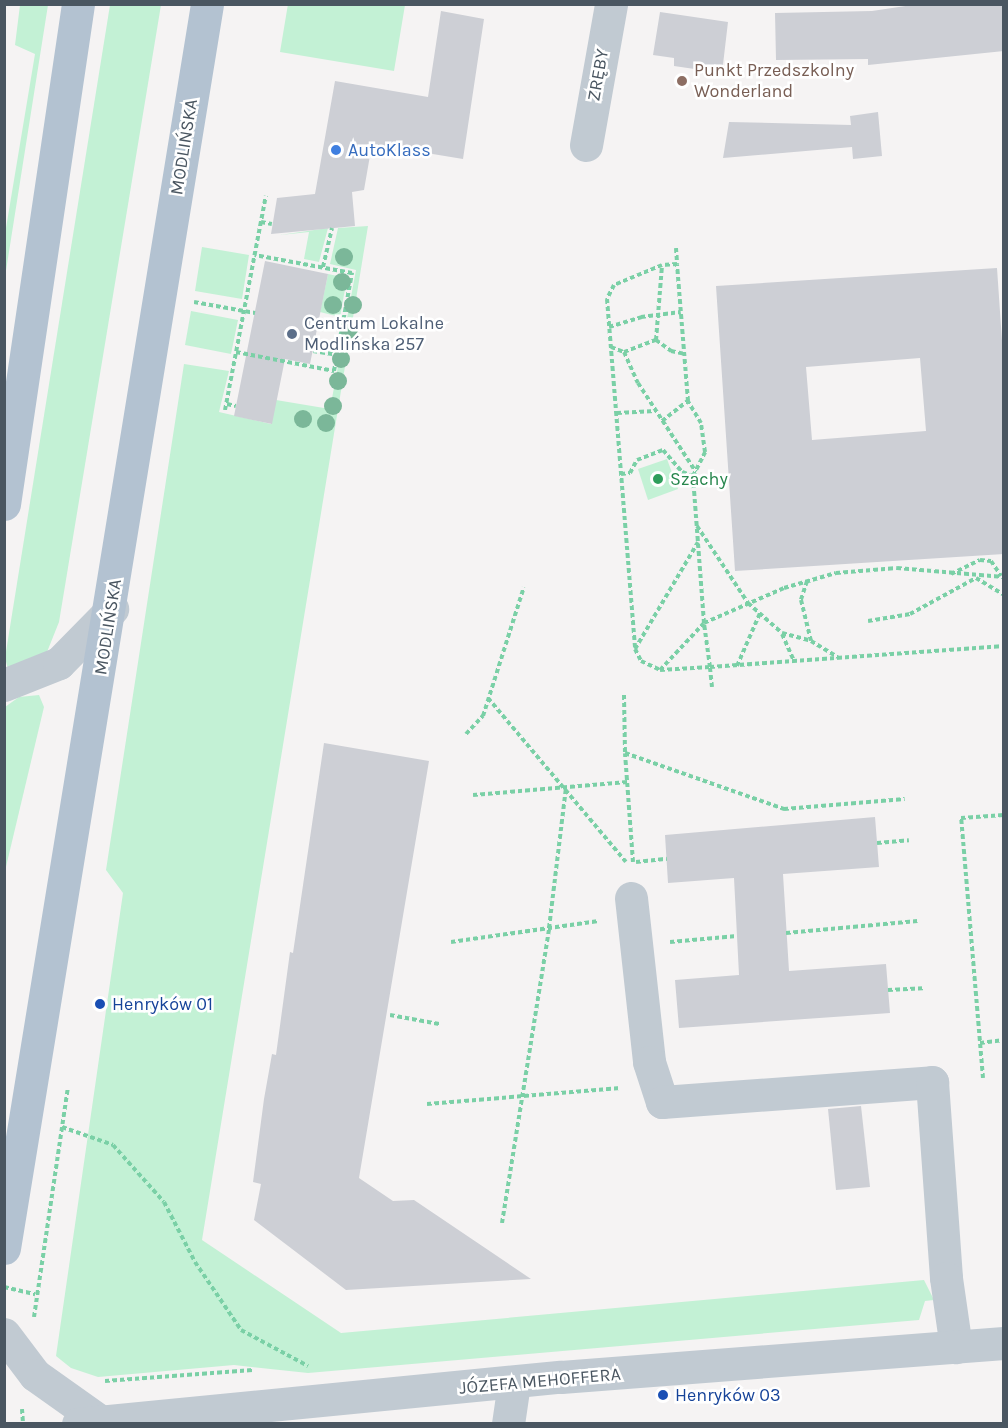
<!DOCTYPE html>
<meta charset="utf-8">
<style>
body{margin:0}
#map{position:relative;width:1008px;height:1428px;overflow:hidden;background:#f5f3f3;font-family:Karla,sans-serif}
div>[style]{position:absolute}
.green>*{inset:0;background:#c3f1d5}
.building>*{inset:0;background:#cdcfd5}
.path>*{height:4px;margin-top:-2px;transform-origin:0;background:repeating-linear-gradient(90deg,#7ad0a6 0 4.5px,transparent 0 7.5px)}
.minor>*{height:33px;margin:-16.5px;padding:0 16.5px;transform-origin:16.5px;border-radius:16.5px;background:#c1cad2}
.major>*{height:33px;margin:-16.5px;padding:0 16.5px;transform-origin:16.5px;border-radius:16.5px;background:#b3c2d1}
.trees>*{width:18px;height:18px;margin:-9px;border-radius:50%;background:#7bb799}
.dots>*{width:16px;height:16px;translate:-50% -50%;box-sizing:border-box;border:3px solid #fff;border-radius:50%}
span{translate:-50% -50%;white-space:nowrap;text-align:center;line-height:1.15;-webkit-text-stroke:5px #fff;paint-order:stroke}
.education-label{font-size:18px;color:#785e54}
.left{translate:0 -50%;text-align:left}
.street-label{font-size:18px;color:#4a5661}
.shop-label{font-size:18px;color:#366cbe}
.service-label{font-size:18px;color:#4e5e75}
.leisure-label{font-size:18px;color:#27864d}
.transit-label{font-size:18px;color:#164399}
.frame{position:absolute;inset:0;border:6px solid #4a5661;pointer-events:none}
</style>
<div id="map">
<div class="green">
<i style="clip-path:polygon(288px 4px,405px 5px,394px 71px,280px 52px)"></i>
<i style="clip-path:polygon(20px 5px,48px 5px,5px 277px,5px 234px,35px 54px,15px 45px)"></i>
<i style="clip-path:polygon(110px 5px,161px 5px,59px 622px,47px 652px,8px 669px,5px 658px)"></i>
<i style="clip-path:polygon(368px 226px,202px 1240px,341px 1333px,924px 1280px,934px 1300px,925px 1301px,919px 1320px,308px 1373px,234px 1365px,98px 1377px,71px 1368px,56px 1356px,123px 893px,106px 870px,184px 364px,229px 371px,219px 412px,271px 424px,276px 400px,330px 409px,356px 270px,330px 264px,338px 228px)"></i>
<i style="clip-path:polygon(328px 228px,319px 262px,304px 259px,309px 232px,280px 235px)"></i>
<i style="clip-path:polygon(202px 247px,249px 255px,242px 299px,195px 291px)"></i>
<i style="clip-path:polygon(328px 274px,347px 278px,340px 317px,320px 312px)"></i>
<i style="clip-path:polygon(191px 311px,238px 320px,231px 354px,185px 345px)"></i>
<i style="clip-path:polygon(667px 459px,678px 489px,648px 500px,638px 469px)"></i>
<i style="clip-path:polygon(39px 695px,44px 707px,5px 871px,5px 707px,19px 697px)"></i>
</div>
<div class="building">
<i style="clip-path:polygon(919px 4px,1004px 4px,1004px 51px,868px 65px,868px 59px,776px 60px,775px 13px,872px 11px)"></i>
<i style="clip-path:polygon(441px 11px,484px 19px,463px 159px,372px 144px,364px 190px,352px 192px,355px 226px,271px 234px,277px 198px,315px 194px,335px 81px,428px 97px)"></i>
<i style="clip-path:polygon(660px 12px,728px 22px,722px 73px,674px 66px,674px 58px,653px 55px)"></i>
<i style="clip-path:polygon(878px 112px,882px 156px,853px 159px,852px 147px,723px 158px,729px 122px,851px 125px,850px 116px)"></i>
<i style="clip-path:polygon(265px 261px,328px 274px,310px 364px,285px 359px,272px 424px,234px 416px)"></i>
<i style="clip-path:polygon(evenodd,997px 268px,1004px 370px,1004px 554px,735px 571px,716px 286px,997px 268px,920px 358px,926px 431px,812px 440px,806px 367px,920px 358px)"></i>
<i style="clip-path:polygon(324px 743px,429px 761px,359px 1178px,393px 1201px,414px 1200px,531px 1279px,346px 1290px,254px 1220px,261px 1184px,253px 1182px,264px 1099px,272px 1054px,276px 1055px,290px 952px,293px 953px)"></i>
<i style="clip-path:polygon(875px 817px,879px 867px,783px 874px,789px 971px,886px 964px,890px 1013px,679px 1028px,675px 980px,739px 975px,734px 878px,668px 883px,665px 835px)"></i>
<i style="clip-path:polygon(861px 1106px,870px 1187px,836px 1190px,828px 1109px)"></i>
</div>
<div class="path">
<i style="left:261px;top:222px;width:11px;rotate:10deg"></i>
<i style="left:676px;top:248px;width:16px;rotate:86deg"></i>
<i style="left:323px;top:267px;width:40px;rotate:-77deg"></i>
<i style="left:194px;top:302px;width:62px;rotate:10.2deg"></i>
<i style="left:609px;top:327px;width:34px;rotate:-17deg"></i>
<i style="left:641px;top:317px;width:40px;rotate:-7.1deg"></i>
<i style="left:656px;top:340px;width:74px;rotate:-85.4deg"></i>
<i style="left:611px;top:347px;width:14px;rotate:21deg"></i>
<i style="left:624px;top:352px;width:34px;rotate:-21deg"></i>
<i style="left:656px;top:340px;width:19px;rotate:36deg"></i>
<i style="left:671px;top:351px;width:14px;rotate:12deg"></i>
<i style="left:313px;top:351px;width:24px;rotate:9deg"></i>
<i style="left:236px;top:352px;width:100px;rotate:11deg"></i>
<i style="left:334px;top:371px;width:100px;rotate:-79.6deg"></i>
<i style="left:352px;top:273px;width:99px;rotate:-169.5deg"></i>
<i style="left:624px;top:352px;width:34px;rotate:66deg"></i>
<i style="left:638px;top:383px;width:106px;rotate:56.9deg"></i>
<i style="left:227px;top:404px;width:9px;rotate:13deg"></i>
<i style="left:225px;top:410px;width:218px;rotate:-79.2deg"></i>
<i style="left:617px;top:413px;width:38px;rotate:-3deg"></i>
<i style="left:662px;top:421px;width:33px;rotate:-38deg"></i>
<i style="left:621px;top:474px;width:9px;rotate:-6deg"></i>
<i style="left:630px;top:473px;width:15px;rotate:-62deg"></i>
<i style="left:637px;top:460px;width:28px;rotate:-21deg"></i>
<i style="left:663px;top:450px;width:29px;rotate:49deg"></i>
<i style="left:682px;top:472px;width:12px;rotate:20deg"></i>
<i style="left:697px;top:526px;width:92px;rotate:56.5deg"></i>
<i style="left:748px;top:603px;width:45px;rotate:41.4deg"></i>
<i style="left:782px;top:633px;width:30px;rotate:15deg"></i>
<i style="left:811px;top:641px;width:31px;rotate:31deg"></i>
<i style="left:951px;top:574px;width:32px;rotate:-26deg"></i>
<i style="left:980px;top:560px;width:11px;rotate:5deg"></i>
<i style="left:991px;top:561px;width:18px;rotate:56deg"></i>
<i style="left:807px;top:581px;width:20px;rotate:108deg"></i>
<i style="left:801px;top:600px;width:42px;rotate:76.3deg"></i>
<i style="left:868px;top:621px;width:43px;rotate:-9.5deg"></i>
<i style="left:910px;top:614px;width:75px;rotate:-28.6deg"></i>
<i style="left:976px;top:578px;width:33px;rotate:31deg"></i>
<i style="left:782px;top:634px;width:30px;rotate:66deg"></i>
<i style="left:635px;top:649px;width:124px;rotate:-59.5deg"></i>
<i style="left:737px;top:666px;width:58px;rotate:-66.5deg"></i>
<i style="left:660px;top:670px;width:64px;rotate:-46.9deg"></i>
<i style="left:704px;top:623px;width:87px;rotate:-23.6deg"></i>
<i style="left:784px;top:588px;width:54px;rotate:-16.1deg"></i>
<i style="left:836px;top:573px;width:61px;rotate:-4.7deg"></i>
<i style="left:897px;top:568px;width:107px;rotate:4.8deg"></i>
<i style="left:712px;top:687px;width:20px;rotate:-96deg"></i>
<i style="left:710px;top:667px;width:44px;rotate:-97.8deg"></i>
<i style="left:704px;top:623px;width:147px;rotate:-94.3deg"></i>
<i style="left:693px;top:476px;width:27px;rotate:-63deg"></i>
<i style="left:705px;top:452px;width:29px;rotate:-98deg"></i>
<i style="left:701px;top:423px;width:26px;rotate:-121deg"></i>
<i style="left:688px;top:401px;width:137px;rotate:-94.6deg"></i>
<i style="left:677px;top:264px;width:15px;rotate:176deg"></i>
<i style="left:662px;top:265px;width:52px;rotate:157.4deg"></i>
<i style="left:614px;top:285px;width:16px;rotate:117deg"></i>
<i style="left:607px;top:299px;width:351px;rotate:85.4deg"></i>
<i style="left:635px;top:649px;width:13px;rotate:63deg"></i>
<i style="left:641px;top:661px;width:21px;rotate:25deg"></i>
<i style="left:660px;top:670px;width:50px;rotate:-3.4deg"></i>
<i style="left:710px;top:667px;width:295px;rotate:-4.1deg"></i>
<i style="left:624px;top:695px;width:58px;rotate:89deg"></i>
<i style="left:488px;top:698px;width:214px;rotate:49.9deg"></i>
<i style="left:466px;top:734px;width:25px;rotate:-47deg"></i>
<i style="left:483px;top:716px;width:135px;rotate:-72.4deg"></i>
<i style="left:473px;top:795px;width:155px;rotate:-4.8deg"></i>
<i style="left:877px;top:843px;width:32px;rotate:-5deg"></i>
<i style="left:633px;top:862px;width:109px;rotate:-94.2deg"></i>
<i style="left:625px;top:753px;width:169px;rotate:19.4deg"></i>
<i style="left:784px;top:809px;width:121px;rotate:-4.7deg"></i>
<i style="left:636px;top:862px;width:31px;rotate:-6deg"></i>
<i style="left:786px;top:933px;width:132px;rotate:-5.2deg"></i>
<i style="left:451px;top:942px;width:149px;rotate:-8.1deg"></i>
<i style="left:670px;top:942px;width:67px;rotate:-5.1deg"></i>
<i style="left:888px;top:990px;width:35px;rotate:-3deg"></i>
<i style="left:390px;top:1015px;width:50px;rotate:10.4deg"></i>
<i style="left:980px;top:1043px;width:24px;rotate:-7deg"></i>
<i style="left:983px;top:1078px;width:261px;rotate:-94.8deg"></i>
<i style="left:961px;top:818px;width:43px;rotate:-4deg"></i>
<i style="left:427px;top:1104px;width:194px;rotate:-4.7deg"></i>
<i style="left:62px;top:1127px;width:54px;rotate:19.4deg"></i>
<i style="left:113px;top:1145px;width:76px;rotate:48.2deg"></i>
<i style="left:164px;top:1202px;width:68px;rotate:62.7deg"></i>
<i style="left:195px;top:1262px;width:82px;rotate:55.9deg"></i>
<i style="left:241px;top:1330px;width:76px;rotate:28.2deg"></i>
<i style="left:502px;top:1223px;width:299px;rotate:-80.9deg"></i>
<i style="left:549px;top:928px;width:142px;rotate:-83.1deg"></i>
<i style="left:4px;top:1287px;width:32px;rotate:13deg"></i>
<i style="left:34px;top:1317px;width:232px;rotate:-81.6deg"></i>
<i style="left:105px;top:1381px;width:148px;rotate:-4.3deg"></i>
<i style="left:22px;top:1409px;width:15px;rotate:86deg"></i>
</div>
<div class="minor">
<i style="left:586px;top:145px;width:143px;rotate:-79.9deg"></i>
<i style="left:4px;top:685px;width:59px;rotate:-21.8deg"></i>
<i style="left:59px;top:663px;width:76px;rotate:-45.5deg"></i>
<i style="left:631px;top:898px;width:165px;rotate:83.7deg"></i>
<i style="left:649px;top:1062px;width:42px;rotate:72deg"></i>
<i style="left:662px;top:1102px;width:271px;rotate:-4.2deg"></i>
<i style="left:932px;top:1082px;width:196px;rotate:85.9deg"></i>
<i style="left:946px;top:1278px;width:70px;rotate:81.8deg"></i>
<i style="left:4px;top:1334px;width:51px;rotate:52.9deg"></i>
<i style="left:35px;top:1375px;width:76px;rotate:35.4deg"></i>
<i style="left:78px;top:1424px;width:485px;rotate:-5.6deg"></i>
<i style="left:561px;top:1377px;width:444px;rotate:-4.4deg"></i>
<i style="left:508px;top:1424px;width:41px;rotate:-81.7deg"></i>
</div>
<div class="major">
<i style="left:4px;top:504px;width:505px;rotate:-81.58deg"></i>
<i style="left:4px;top:1248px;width:1260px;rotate:-80.73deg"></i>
</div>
<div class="trees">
<i style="left:344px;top:257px"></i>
<i style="left:342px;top:282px"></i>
<i style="left:333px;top:305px"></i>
<i style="left:353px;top:305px"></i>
<i style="left:349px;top:330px"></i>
<i style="left:341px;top:359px"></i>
<i style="left:338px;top:381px"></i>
<i style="left:333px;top:406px"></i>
<i style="left:303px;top:419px"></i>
<i style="left:326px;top:423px"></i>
</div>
<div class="dots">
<i style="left:682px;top:81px;background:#8d6e63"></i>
<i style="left:336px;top:150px;background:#3f7fe0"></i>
<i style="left:292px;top:334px;background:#5c6f8a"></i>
<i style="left:658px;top:479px;background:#2e9e5b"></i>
<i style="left:100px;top:1004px;background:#1a4fb4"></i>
<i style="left:663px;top:1395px;background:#1a4fb4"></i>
</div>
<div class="education-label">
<span class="left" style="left:694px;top:81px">Punkt Przedszkolny<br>Wonderland</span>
</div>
<div class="street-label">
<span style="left:598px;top:75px;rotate:-80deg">ZRĘBY</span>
<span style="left:184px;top:147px;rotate:-81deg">MODLIŃSKA</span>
<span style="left:108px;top:627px;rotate:-81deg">MODLIŃSKA</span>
<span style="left:540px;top:1381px;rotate:-5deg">JÓZEFA MEHOFFERA</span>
</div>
<div class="shop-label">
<span class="left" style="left:348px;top:150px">AutoKlass</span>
</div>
<div class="service-label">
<span class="left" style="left:304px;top:334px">Centrum Lokalne<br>Modlińska 257</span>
</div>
<div class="leisure-label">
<span class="left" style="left:670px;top:479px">Szachy</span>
</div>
<div class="transit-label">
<span class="left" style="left:112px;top:1004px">Henryków 01</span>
<span class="left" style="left:675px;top:1395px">Henryków 03</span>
</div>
<div class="frame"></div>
</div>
